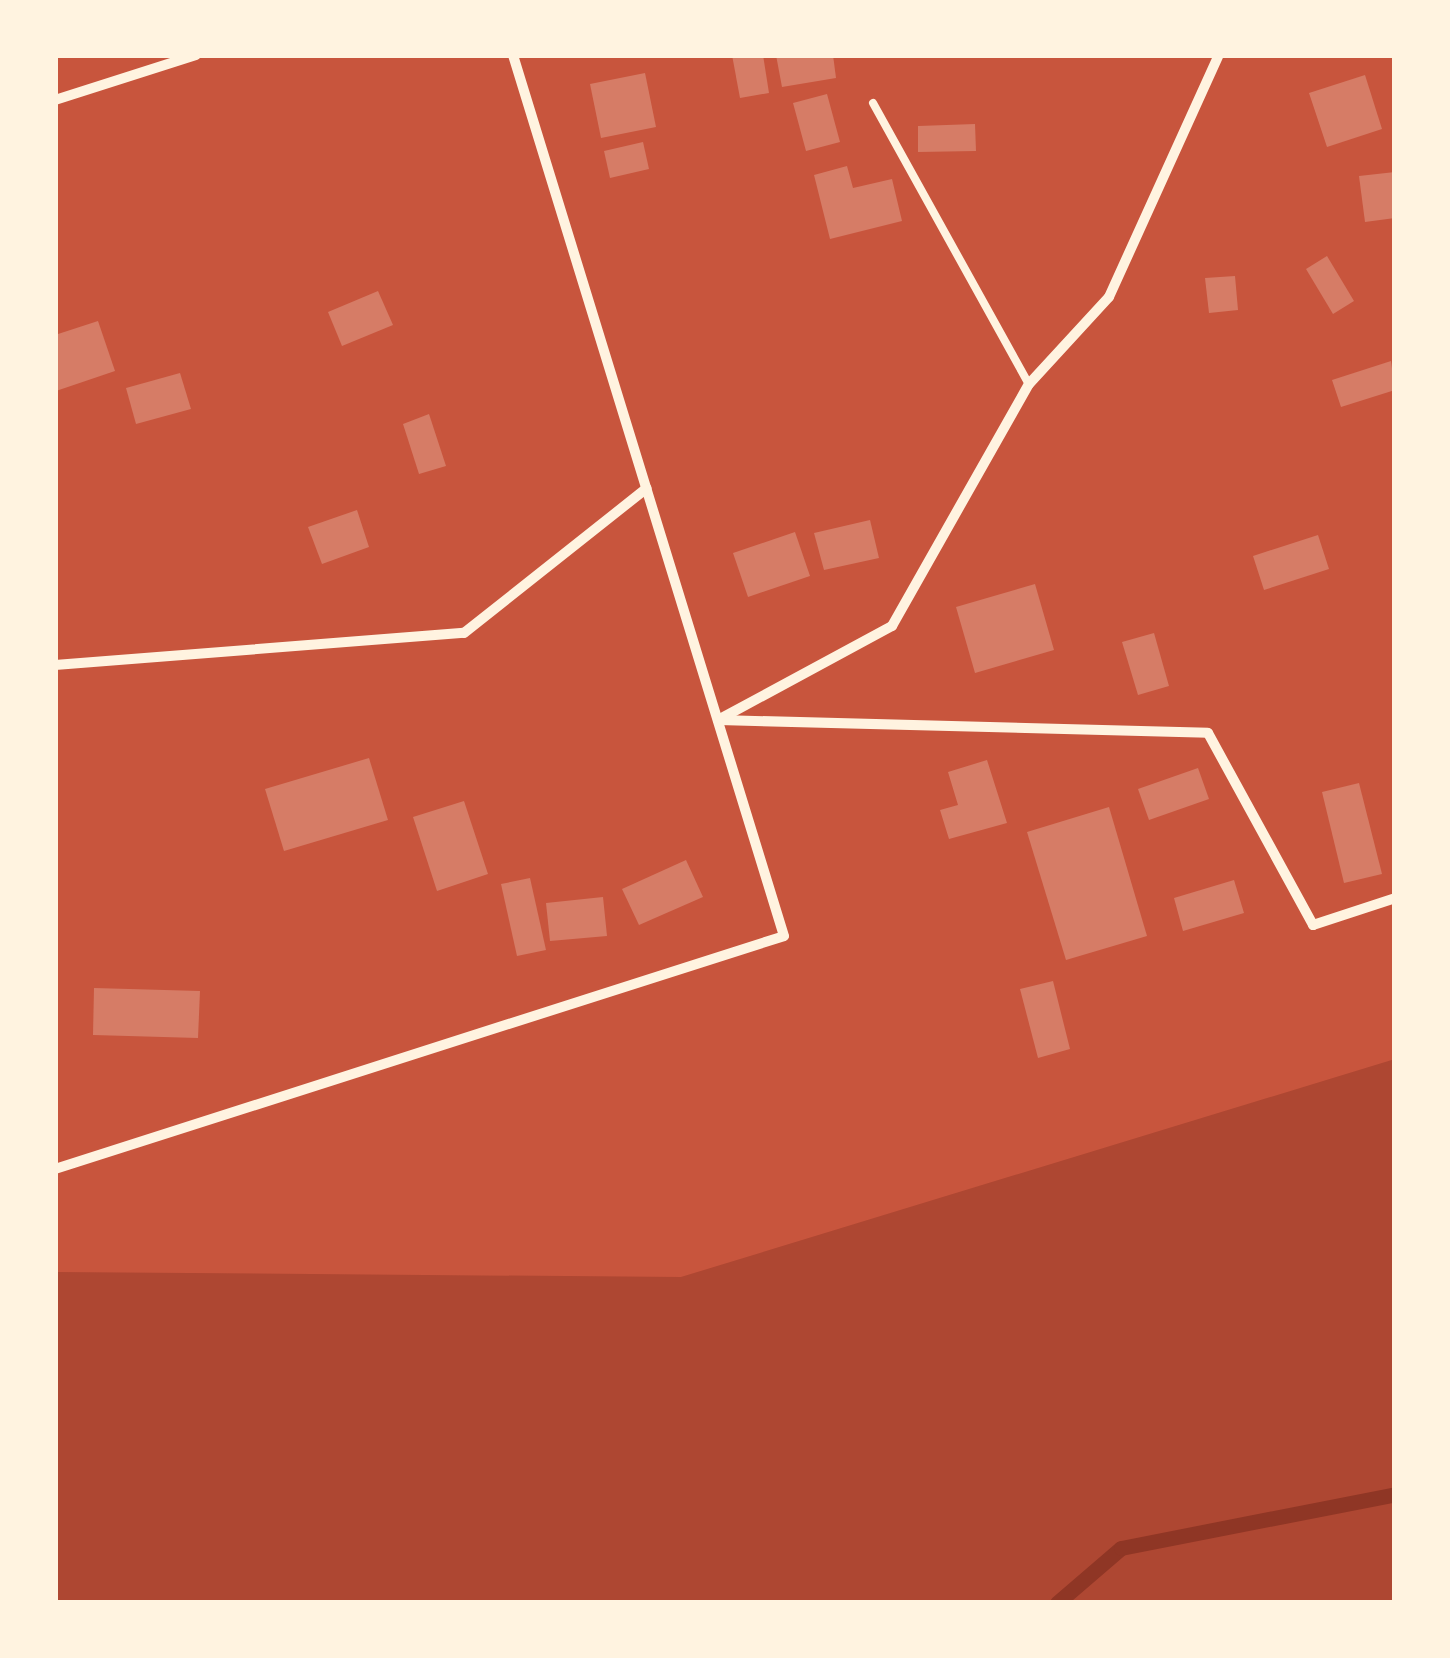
<!DOCTYPE html>
<style>
body{margin:0}
#map{position:relative;width:1450px;height:1658px;overflow:hidden;background:#c8553d;font-family:"Archivo Narrow",sans-serif}
div>[style]{position:absolute}
.green>*{inset:0;background:#ae4732}
.stream>*{height:15px;margin:-7.5px;padding:0 7.5px;transform-origin:7.5px;border-radius:7.5px;background:#8f3625}
.building>*{inset:0;background:#d67c66}
.service>*{height:8px;margin:-4px;padding:0 4px;transform-origin:4px;border-radius:4px;background:#fff3e0}
.minor>*{height:10px;margin:-5px;padding:0 5px;transform-origin:5px;border-radius:5px;background:#fff3e0}
span{translate:-50% -50%;white-space:nowrap;text-align:center;line-height:1.15;-webkit-text-stroke:8px #fff3e0;paint-order:stroke}
.frame{position:absolute;inset:0;border:58px solid #fff3e0;pointer-events:none}
</style>
<div id="map">
<div class="green">
<i style="clip-path:polygon(1395px 1059px,1395px 1603px,55px 1603px,55px 1272px,681px 1277px)"></i>
</div>
<div class="stream">
<i style="left:1057px;top:1603px;width:84px;rotate:-40.7deg"></i>
<i style="left:1121px;top:1548px;width:279px;rotate:-11.1deg"></i>
</div>
<div class="building">
<i style="clip-path:polygon(732px 55px,763px 55px,769px 93px,740px 98px)"></i>
<i style="clip-path:polygon(776px 55px,833px 55px,836px 78px,782px 87px)"></i>
<i style="clip-path:polygon(645px 73px,656px 127px,601px 138px,590px 84px)"></i>
<i style="clip-path:polygon(1365px 75px,1382px 129px,1327px 147px,1309px 93px)"></i>
<i style="clip-path:polygon(827px 94px,840px 142px,806px 151px,793px 103px)"></i>
<i style="clip-path:polygon(975px 124px,976px 151px,918px 152px,918px 126px)"></i>
<i style="clip-path:polygon(643px 142px,649px 169px,610px 178px,604px 151px)"></i>
<i style="clip-path:polygon(847px 166px,853px 188px,892px 179px,902px 221px,830px 239px,814px 175px)"></i>
<i style="clip-path:polygon(1395px 172px,1395px 218px,1365px 222px,1359px 176px)"></i>
<i style="clip-path:polygon(1327px 256px,1354px 301px,1333px 314px,1306px 269px)"></i>
<i style="clip-path:polygon(1235px 276px,1238px 310px,1209px 313px,1205px 278px)"></i>
<i style="clip-path:polygon(378px 291px,393px 325px,342px 346px,328px 312px)"></i>
<i style="clip-path:polygon(98px 321px,115px 371px,56px 391px,55px 335px)"></i>
<i style="clip-path:polygon(1391px 361px,1395px 390px,1341px 407px,1332px 380px)"></i>
<i style="clip-path:polygon(180px 373px,191px 409px,136px 424px,126px 388px)"></i>
<i style="clip-path:polygon(429px 414px,446px 466px,419px 474px,403px 424px)"></i>
<i style="clip-path:polygon(357px 510px,369px 547px,322px 564px,308px 527px)"></i>
<i style="clip-path:polygon(870px 520px,879px 558px,824px 570px,814px 533px)"></i>
<i style="clip-path:polygon(795px 532px,810px 576px,748px 597px,733px 553px)"></i>
<i style="clip-path:polygon(1318px 535px,1329px 569px,1264px 590px,1253px 556px)"></i>
<i style="clip-path:polygon(1035px 584px,1054px 650px,975px 673px,956px 607px)"></i>
<i style="clip-path:polygon(1154px 633px,1169px 686px,1138px 695px,1122px 642px)"></i>
<i style="clip-path:polygon(369px 758px,388px 820px,284px 851px,265px 789px)"></i>
<i style="clip-path:polygon(987px 760px,1007px 823px,949px 839px,940px 810px,958px 805px,948px 772px)"></i>
<i style="clip-path:polygon(1198px 768px,1209px 799px,1149px 820px,1138px 789px)"></i>
<i style="clip-path:polygon(1359px 783px,1382px 874px,1344px 883px,1322px 792px)"></i>
<i style="clip-path:polygon(464px 801px,488px 874px,437px 891px,413px 817px)"></i>
<i style="clip-path:polygon(1109px 807px,1147px 936px,1066px 960px,1027px 832px)"></i>
<i style="clip-path:polygon(686px 860px,703px 897px,639px 925px,622px 889px)"></i>
<i style="clip-path:polygon(530px 878px,546px 950px,517px 956px,501px 884px)"></i>
<i style="clip-path:polygon(1234px 880px,1244px 913px,1183px 931px,1174px 898px)"></i>
<i style="clip-path:polygon(603px 897px,607px 936px,550px 941px,546px 903px)"></i>
<i style="clip-path:polygon(1053px 981px,1070px 1049px,1038px 1058px,1020px 989px)"></i>
<i style="clip-path:polygon(94px 988px,200px 991px,198px 1038px,93px 1035px)"></i>
</div>
<div class="service">
<i style="left:873px;top:103px;width:321px;rotate:61deg"></i>
</div>
<div class="minor">
<i style="left:55px;top:100px;width:148px;rotate:-17.7deg"></i>
<i style="left:55px;top:665px;width:410px;rotate:-4.5deg"></i>
<i style="left:464px;top:633px;width:233px;rotate:-38.4deg"></i>
<i style="left:718px;top:720px;width:198px;rotate:-28.4deg"></i>
<i style="left:892px;top:626px;width:278px;rotate:-60.5deg"></i>
<i style="left:1029px;top:384px;width:118px;rotate:-47.4deg"></i>
<i style="left:1109px;top:297px;width:266px;rotate:-65.6deg"></i>
<i style="left:719px;top:720px;width:489px;rotate:1.5deg"></i>
<i style="left:1208px;top:733px;width:219px;rotate:61.3deg"></i>
<i style="left:1313px;top:925px;width:86px;rotate:-18.2deg"></i>
<i style="left:55px;top:1169px;width:765px;rotate:-17.72deg"></i>
<i style="left:784px;top:936px;width:922px;rotate:-107.1deg"></i>
</div>
<div class="frame"></div>
</div>
